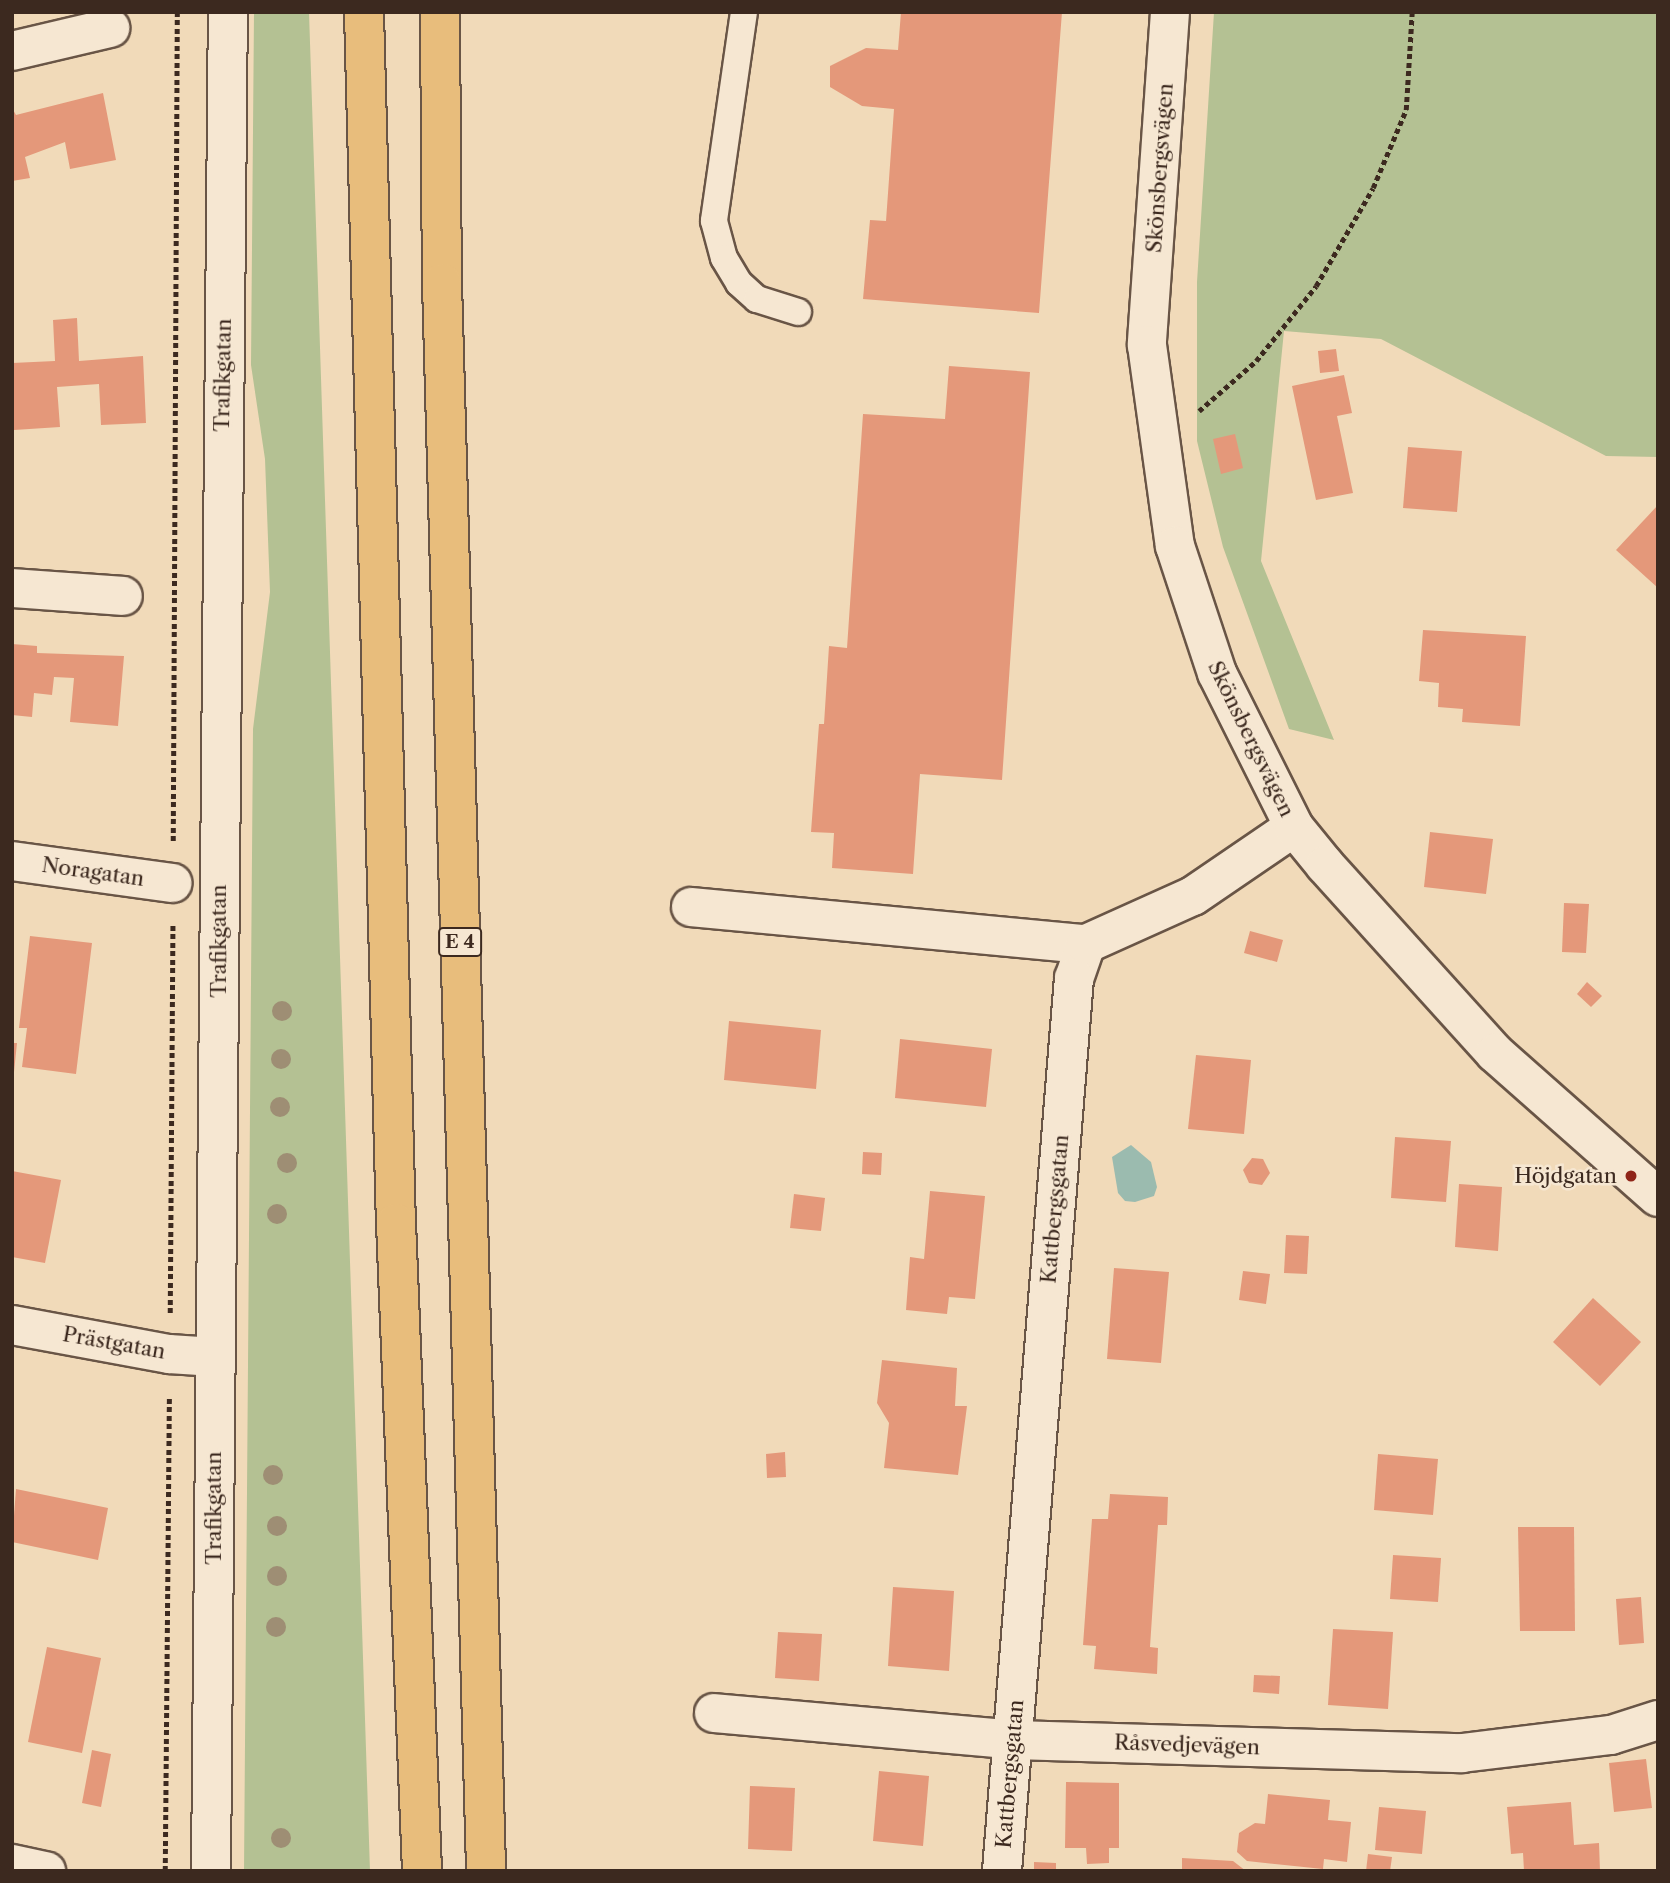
<!DOCTYPE html>
<meta charset="utf-8">
<style>
body{margin:0}
#map{position:relative;width:1670px;height:1883px;overflow:hidden;background:#f1dab9;font-family:"Libre Caslon Text",serif}
div>[style]{position:absolute}
.green>*{inset:0;background:#b4c193}
.water>*{inset:0;background:#9bbbaf}
.building>*{inset:0;background:#e4987a}
.path>*{height:4.5px;margin-top:-2.25px;transform-origin:0;background:repeating-linear-gradient(90deg,#3c291f 0 5px,transparent 0 8.5px)}
.roads{filter:drop-shadow(2px 0 #695546) drop-shadow(-2px 0 #695546) drop-shadow(0 2px #695546) drop-shadow(0 -2px #695546)}
.lane>*{height:26px;margin:-13px;padding:0 13px;transform-origin:13px;border-radius:13px;background:#f6e7d2}
.street>*{height:38px;margin:-19px;padding:0 19px;transform-origin:19px;border-radius:19px;background:#f6e7d2}
.secondary>*{height:38px;margin:-19px;padding:0 19px;transform-origin:19px;border-radius:19px;background:#f6e7d2}
.highway>*{height:38px;margin:-19px;padding:0 19px;transform-origin:19px;border-radius:19px;background:#e8bd7c}
.trees>*{width:20px;height:20px;margin:-10px;border-radius:50%;background:#9e8e74}
.dots>*{width:19px;height:19px;translate:-50% -50%;box-sizing:border-box;border:4px solid #f6e7d2;border-radius:50%}
span{translate:-50% -50%;white-space:nowrap;text-align:center;line-height:1.15;-webkit-text-stroke:5px #f6e7d2;paint-order:stroke}
.shield-label span{padding:2px 5px;background:#f6e7d2;border:2px solid;border-radius:5px;-webkit-text-stroke-width:0}
.shield-label{font-size:19px;color:#3c291f;font-weight:700}
.street-label{font-size:21px;color:#3c291f}
.poi-label{font-size:21px;color:#3c291f}
.right{translate:-100% -50%;text-align:right}
.frame{position:absolute;inset:0;border:14px solid #3c291f;pointer-events:none}
</style>
<div id="map">
<div class="green">
<i style="clip-path:polygon(254px 12px,309px 12px,370px 1871px,244px 1871px,253px 729px,270px 592px,265px 459px,251px 365px)"></i>
<i style="clip-path:polygon(1214px 12px,1658px 12px,1658px 457px,1606px 456px,1381px 339px,1284px 331px,1261px 561px,1334px 740px,1289px 729px,1223px 547px,1197px 441px,1197px 282px)"></i>
</div>
<div class="water">
<i style="clip-path:polygon(1131px 1145px,1151px 1162px,1157px 1187px,1154px 1196px,1135px 1202px,1125px 1201px,1118px 1193px,1112px 1157px)"></i>
</div>
<div class="building">
<i style="clip-path:polygon(901px 12px,1062px 12px,1039px 313px,863px 299px,870px 220px,886px 221px,894px 109px,862px 106px,830px 87px,830px 66px,866px 48px,898px 50px)"></i>
<i style="clip-path:polygon(103px 93px,116px 160px,70px 169px,65px 142px,25px 157px,30px 178px,12px 181px,12px 108px,16px 115px)"></i>
<i style="clip-path:polygon(77px 318px,79px 361px,143px 356px,146px 423px,101px 425px,99px 384px,57px 387px,60px 427px,14px 430px,12px 363px,55px 361px,53px 320px)"></i>
<i style="clip-path:polygon(1336px 349px,1339px 371px,1320px 373px,1318px 351px)"></i>
<i style="clip-path:polygon(949px 366px,1030px 372px,1002px 780px,920px 774px,913px 874px,832px 868px,834px 833px,811px 832px,819px 724px,824px 724px,829px 646px,847px 648px,863px 414px,945px 419px)"></i>
<i style="clip-path:polygon(1344px 375px,1352px 413px,1337px 416px,1353px 493px,1316px 500px,1292px 386px)"></i>
<i style="clip-path:polygon(1235px 434px,1243px 468px,1221px 474px,1213px 439px)"></i>
<i style="clip-path:polygon(1408px 447px,1462px 451px,1457px 512px,1403px 508px)"></i>
<i style="clip-path:polygon(1658px 505px,1658px 588px,1616px 550px)"></i>
<i style="clip-path:polygon(1423px 630px,1526px 636px,1520px 726px,1462px 722px,1463px 709px,1438px 707px,1439px 683px,1419px 681px)"></i>
<i style="clip-path:polygon(12px 644px,37px 646px,37px 653px,124px 656px,118px 726px,70px 722px,74px 678px,54px 677px,52px 695px,34px 693px,32px 717px,12px 715px)"></i>
<i style="clip-path:polygon(1430px 832px,1493px 839px,1486px 894px,1424px 887px)"></i>
<i style="clip-path:polygon(1564px 903px,1589px 904px,1586px 953px,1562px 952px)"></i>
<i style="clip-path:polygon(1250px 931px,1283px 940px,1277px 962px,1244px 953px)"></i>
<i style="clip-path:polygon(30px 936px,92px 943px,76px 1074px,22px 1067px,27px 1028px,19px 1028px)"></i>
<i style="clip-path:polygon(1587px 982px,1602px 996px,1591px 1007px,1577px 994px)"></i>
<i style="clip-path:polygon(729px 1021px,821px 1030px,816px 1089px,724px 1080px)"></i>
<i style="clip-path:polygon(900px 1039px,992px 1049px,986px 1107px,895px 1098px)"></i>
<i style="clip-path:polygon(12px 1043px,17px 1043px,14px 1072px,12px 1072px)"></i>
<i style="clip-path:polygon(1196px 1055px,1251px 1060px,1244px 1134px,1188px 1129px)"></i>
<i style="clip-path:polygon(1395px 1137px,1451px 1141px,1446px 1202px,1391px 1198px)"></i>
<i style="clip-path:polygon(863px 1152px,882px 1153px,881px 1175px,862px 1174px)"></i>
<i style="clip-path:polygon(1252px 1158px,1263px 1159px,1270px 1173px,1262px 1185px,1249px 1183px,1243px 1170px)"></i>
<i style="clip-path:polygon(12px 1171px,61px 1180px,45px 1263px,12px 1257px)"></i>
<i style="clip-path:polygon(1459px 1184px,1502px 1187px,1498px 1251px,1455px 1247px)"></i>
<i style="clip-path:polygon(930px 1191px,985px 1196px,975px 1299px,949px 1297px,947px 1314px,906px 1310px,910px 1257px,924px 1259px)"></i>
<i style="clip-path:polygon(794px 1194px,825px 1198px,821px 1231px,790px 1228px)"></i>
<i style="clip-path:polygon(1286px 1235px,1309px 1236px,1307px 1274px,1284px 1273px)"></i>
<i style="clip-path:polygon(1114px 1268px,1169px 1272px,1161px 1363px,1107px 1359px)"></i>
<i style="clip-path:polygon(1243px 1271px,1270px 1274px,1266px 1304px,1239px 1300px)"></i>
<i style="clip-path:polygon(1593px 1298px,1641px 1342px,1600px 1386px,1553px 1342px)"></i>
<i style="clip-path:polygon(882px 1360px,957px 1368px,955px 1406px,967px 1406px,958px 1475px,884px 1468px,889px 1423px,877px 1403px)"></i>
<i style="clip-path:polygon(785px 1452px,786px 1477px,767px 1478px,766px 1454px)"></i>
<i style="clip-path:polygon(1378px 1454px,1438px 1459px,1433px 1515px,1374px 1510px)"></i>
<i style="clip-path:polygon(16px 1489px,108px 1508px,98px 1560px,12px 1542px)"></i>
<i style="clip-path:polygon(1110px 1494px,1168px 1497px,1167px 1525px,1158px 1525px,1150px 1647px,1158px 1648px,1157px 1674px,1094px 1669px,1096px 1646px,1083px 1645px,1092px 1519px,1108px 1519px)"></i>
<i style="clip-path:polygon(1518px 1527px,1574px 1527px,1575px 1631px,1520px 1631px)"></i>
<i style="clip-path:polygon(1393px 1555px,1441px 1558px,1438px 1602px,1390px 1599px)"></i>
<i style="clip-path:polygon(893px 1587px,954px 1591px,949px 1671px,888px 1666px)"></i>
<i style="clip-path:polygon(1641px 1597px,1644px 1643px,1619px 1645px,1616px 1599px)"></i>
<i style="clip-path:polygon(1333px 1629px,1393px 1632px,1388px 1709px,1328px 1705px)"></i>
<i style="clip-path:polygon(778px 1632px,822px 1634px,819px 1681px,775px 1678px)"></i>
<i style="clip-path:polygon(47px 1647px,101px 1658px,82px 1753px,28px 1742px)"></i>
<i style="clip-path:polygon(1254px 1675px,1280px 1676px,1279px 1694px,1253px 1692px)"></i>
<i style="clip-path:polygon(92px 1750px,111px 1754px,101px 1807px,82px 1803px)"></i>
<i style="clip-path:polygon(1646px 1759px,1652px 1808px,1614px 1812px,1609px 1763px)"></i>
<i style="clip-path:polygon(879px 1771px,929px 1776px,923px 1846px,873px 1841px)"></i>
<i style="clip-path:polygon(1066px 1782px,1119px 1783px,1119px 1848px,1109px 1848px,1109px 1863px,1087px 1864px,1086px 1848px,1065px 1848px)"></i>
<i style="clip-path:polygon(750px 1786px,795px 1788px,792px 1851px,748px 1849px)"></i>
<i style="clip-path:polygon(1268px 1794px,1330px 1800px,1328px 1820px,1351px 1822px,1347px 1862px,1324px 1859px,1323px 1869px,1247px 1861px,1237px 1852px,1239px 1833px,1255px 1823px,1265px 1824px)"></i>
<i style="clip-path:polygon(1571px 1802px,1574px 1845px,1599px 1843px,1600px 1871px,1524px 1871px,1523px 1853px,1511px 1854px,1507px 1807px)"></i>
<i style="clip-path:polygon(1379px 1807px,1426px 1811px,1422px 1854px,1375px 1850px)"></i>
<i style="clip-path:polygon(1368px 1854px,1392px 1857px,1390px 1871px,1366px 1871px)"></i>
<i style="clip-path:polygon(1182px 1858px,1233px 1861px,1246px 1871px,1182px 1871px)"></i>
<i style="clip-path:polygon(1034px 1862px,1056px 1863px,1056px 1871px,1034px 1871px)"></i>
</div>
<div class="path">
<i style="left:1199px;top:411px;width:76px;rotate:-41.3deg"></i>
<i style="left:1256px;top:361px;width:96px;rotate:-51.3deg"></i>
<i style="left:1316px;top:286px;width:113px;rotate:-59.8deg"></i>
<i style="left:1373px;top:188px;width:85px;rotate:-67.1deg"></i>
<i style="left:1406px;top:110px;width:98px;rotate:-86.5deg"></i>
<i style="left:173px;top:841px;width:829px;rotate:-89.72deg"></i>
<i style="left:170px;top:1313px;width:390px;rotate:-89.6deg"></i>
<i style="left:165px;top:1871px;width:475px;rotate:-89.5deg"></i>
</div>
<div class="roads">
<div class="lane">
<i style="left:744px;top:12px;width:211px;rotate:98.2deg"></i>
<i style="left:714px;top:221px;width:38px;rotate:75deg"></i>
<i style="left:724px;top:258px;width:29px;rotate:59deg"></i>
<i style="left:739px;top:283px;width:24px;rotate:42deg"></i>
<i style="left:757px;top:299px;width:43px;rotate:17.6deg"></i>
</div>
<div class="street">
<i style="left:12px;top:51px;width:101px;rotate:-13.2deg"></i>
<i style="left:12px;top:588px;width:111px;rotate:4.1deg"></i>
<i style="left:12px;top:861px;width:162px;rotate:7.8deg"></i>
<i style="left:691px;top:907px;width:397px;rotate:5.4deg"></i>
<i style="left:1086px;top:944px;width:36px;rotate:109deg"></i>
<i style="left:1074px;top:978px;width:896px;rotate:94.61deg"></i>
<i style="left:1086px;top:944px;width:117px;rotate:-24.2deg"></i>
<i style="left:1193px;top:896px;width:122px;rotate:-34.3deg"></i>
<i style="left:12px;top:1325px;width:160px;rotate:10.5deg"></i>
<i style="left:169px;top:1354px;width:46px;rotate:3.7deg"></i>
<i style="left:714px;top:1713px;width:301px;rotate:5.1deg"></i>
<i style="left:1014px;top:1740px;width:448px;rotate:1.7deg"></i>
<i style="left:1462px;top:1753px;width:150px;rotate:-6.9deg"></i>
<i style="left:1611px;top:1735px;width:49px;rotate:-17.7deg"></i>
<i style="left:12px;top:1864px;width:35px;rotate:12deg"></i>
</div>
<div class="secondary">
<i style="left:1170px;top:12px;width:334px;rotate:94deg"></i>
<i style="left:1147px;top:345px;width:203px;rotate:82.1deg"></i>
<i style="left:1175px;top:546px;width:134px;rotate:71.7deg"></i>
<i style="left:1217px;top:673px;width:172px;rotate:63.4deg"></i>
<i style="left:1294px;top:827px;width:49px;rotate:50.8deg"></i>
<i style="left:1325px;top:865px;width:253px;rotate:47.9deg"></i>
<i style="left:1495px;top:1053px;width:217px;rotate:41.5deg"></i>
<i style="left:211px;top:1871px;width:1859px;rotate:-89.48deg"></i>
</div>
<div class="highway">
<i style="left:364px;top:12px;width:1211px;rotate:88.49deg"></i>
<i style="left:396px;top:1223px;width:649px;rotate:87.7deg"></i>
<i style="left:440px;top:12px;width:271px;rotate:89.6deg"></i>
<i style="left:442px;top:283px;width:1589px;rotate:88.41deg"></i>
</div>
</div>
<div class="trees">
<i style="left:282px;top:1011px"></i>
<i style="left:281px;top:1059px"></i>
<i style="left:280px;top:1107px"></i>
<i style="left:287px;top:1163px"></i>
<i style="left:277px;top:1214px"></i>
<i style="left:273px;top:1475px"></i>
<i style="left:277px;top:1526px"></i>
<i style="left:277px;top:1576px"></i>
<i style="left:276px;top:1627px"></i>
<i style="left:281px;top:1838px"></i>
</div>
<div class="dots">
<i style="left:1631px;top:1176px;background:#8f2418"></i>
</div>
<div class="shield-label">
<span style="left:460px;top:942px">E 4</span>
</div>
<div class="street-label">
<span style="left:1160px;top:168px;rotate:-86deg">Skönsbergsvägen</span>
<span style="left:223px;top:375px;rotate:-89deg">Trafikgatan</span>
<span style="left:1251px;top:739px;rotate:64deg">Skönsbergsvägen</span>
<span style="left:93px;top:872px;rotate:8deg">Noragatan</span>
<span style="left:219px;top:941px;rotate:-90deg">Trafikgatan</span>
<span style="left:1055px;top:1209px;rotate:-85deg">Kattbergsgatan</span>
<span style="left:114px;top:1343px;rotate:10deg">Prästgatan</span>
<span style="left:214px;top:1508px;rotate:-90deg">Trafikgatan</span>
<span style="left:1187px;top:1745px;rotate:2deg">Råsvedjevägen</span>
<span style="left:1010px;top:1774px;rotate:-85deg">Kattbergsgatan</span>
</div>
<div class="poi-label">
<span class="right" style="left:1617px;top:1176px">Höjdgatan</span>
</div>
<div class="frame"></div>
</div>
